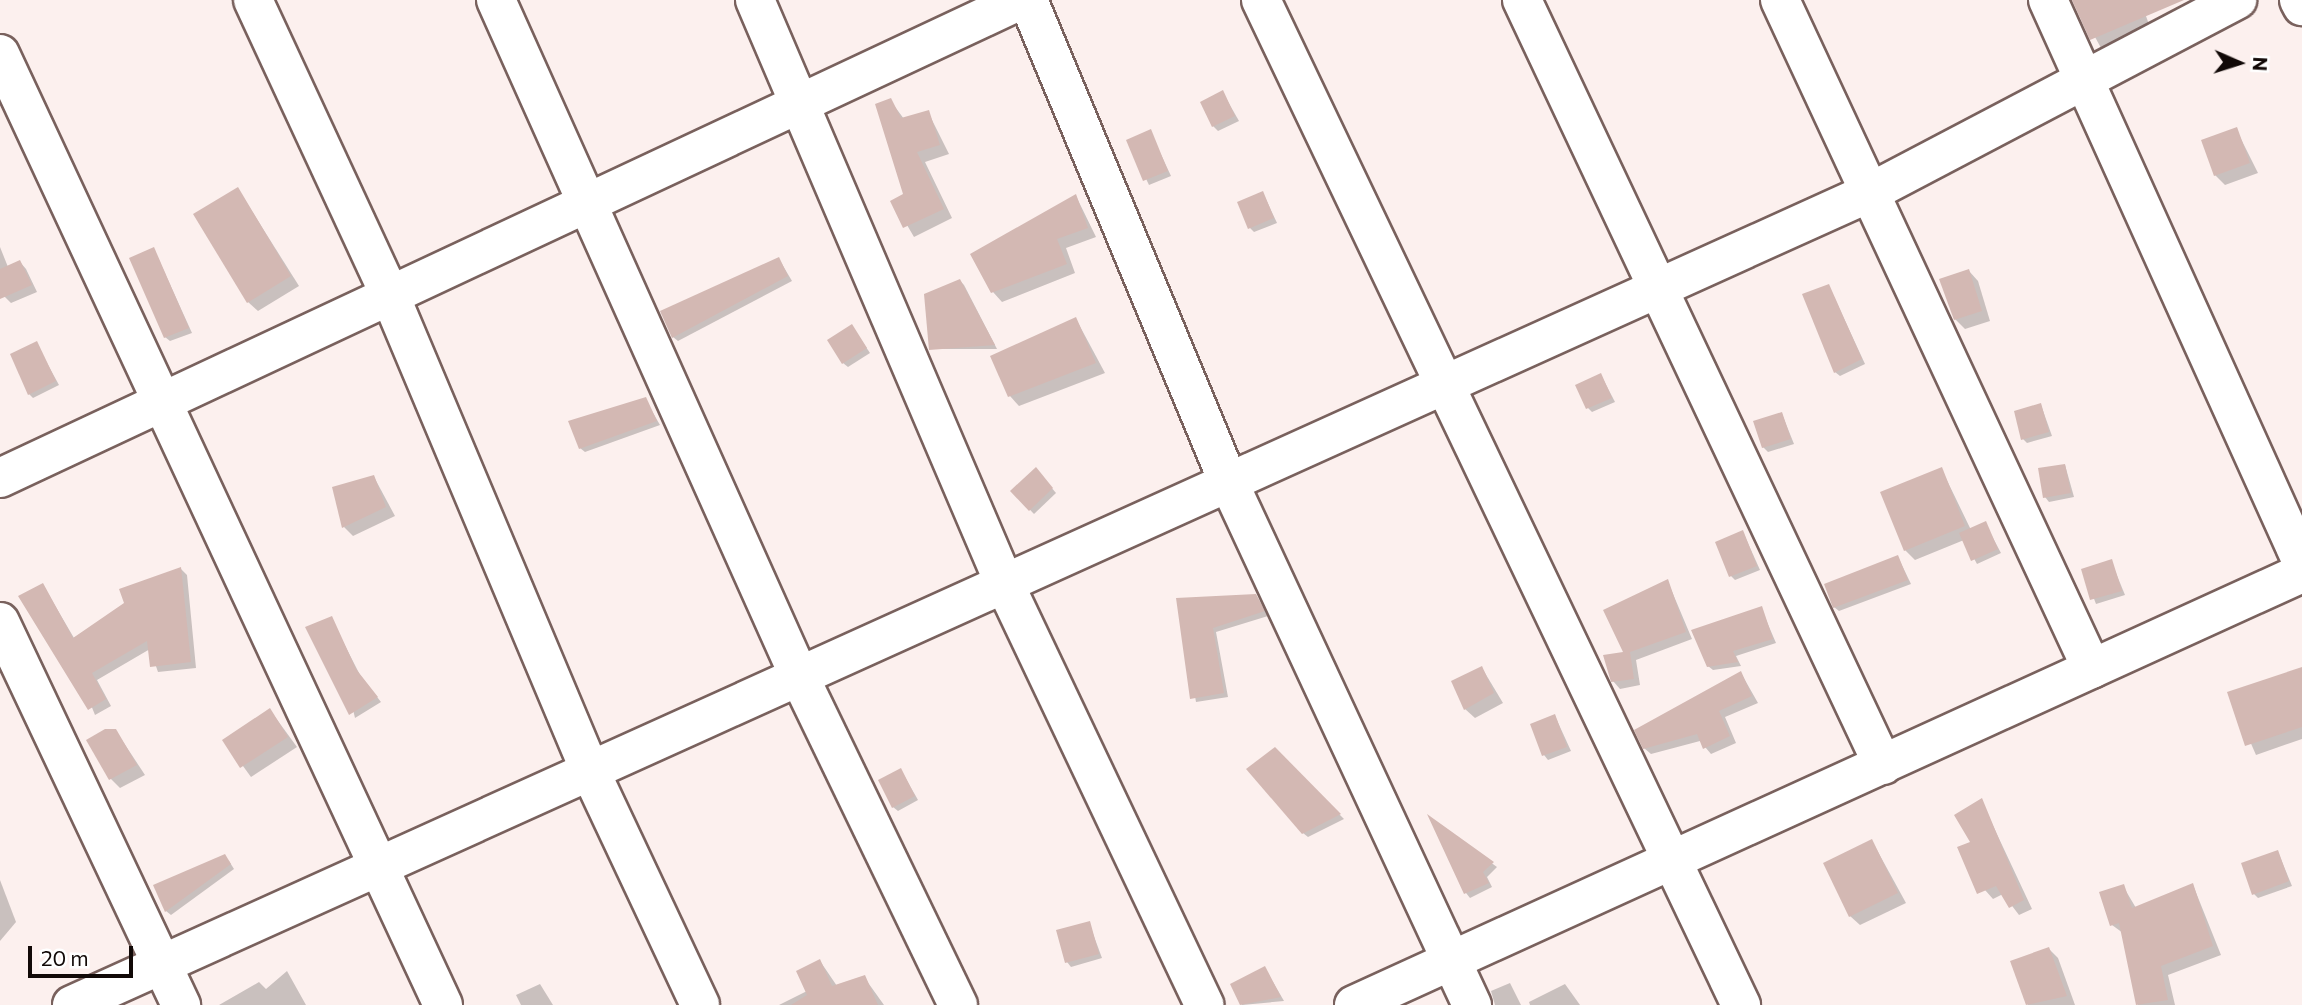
<!DOCTYPE html>
<style>
body{margin:0}
#map{position:relative;width:2302px;height:1005px;overflow:hidden;background:#fcf0ee;font-family:Commissioner,sans-serif}
div>[style]{position:absolute}
.shadow>*{inset:0;background:#0003}
.building>*{inset:0;background:#d3b8b3}
.roads{filter:drop-shadow(2px 0 #79615d) drop-shadow(-2px 0 #79615d) drop-shadow(0 2px #79615d) drop-shadow(0 -2px #79615d)}
.minor>*{height:38px;margin:-19px;padding:0 19px;transform-origin:19px;border-radius:19px;background:#fff}
span{translate:-50% -50%;white-space:nowrap;text-align:center;line-height:1.15;-webkit-text-stroke:5px #fff;paint-order:stroke}
.north{position:absolute;left:2204px;top:28px;width:70px;height:70px;-webkit-text-stroke:5px #fff;paint-order:stroke;rotate:93deg;font-size:19px;font-weight:700;line-height:28px;text-align:center;color:#110907}
.north::after{content:'';display:block;margin:auto;width:24px;height:32px;background:#110907;clip-path:polygon(50% 0,100% 100%,50% 72%,0 100%)}
.scale{position:absolute;left:28px;top:946px;width:105px;height:32px;box-sizing:border-box;border:4px solid #110907;border-top:0;padding-left:9px;font-size:21px;line-height:24px;white-space:nowrap;color:#110907;-webkit-text-stroke:5px #fff;paint-order:stroke}
</style>
<div id="map">
<div class="shadow">
<i style="clip-path:polygon(2075px 0,2140px 0,2150px 27px,2101px 48px)"></i>
<i style="clip-path:polygon(1223px 93px,1239px 121px,1218px 131px,1213px 126px)"></i>
<i style="clip-path:polygon(890px 100px,904px 119px,928px 112px,949px 154px,925px 162px,952px 218px,914px 237px,893px 201px,905px 195px)"></i>
<i style="clip-path:polygon(2236px 129px,2258px 173px,2225px 185px,2215px 175px)"></i>
<i style="clip-path:polygon(1150px 131px,1171px 176px,1149px 185px,1128px 141px)"></i>
<i style="clip-path:polygon(238px 189px,299px 286px,258px 311px,248px 302px)"></i>
<i style="clip-path:polygon(1263px 193px,1277px 223px,1254px 232px,1250px 228px)"></i>
<i style="clip-path:polygon(1076px 196px,1096px 237px,1066px 248px,1075px 273px,1002px 302px,993px 292px)"></i>
<i style="clip-path:polygon(0 247px,8px 267px,20px 262px,26px 269px,37px 292px,11px 303px,0 292px)"></i>
<i style="clip-path:polygon(154px 249px,192px 333px,170px 341px,165px 337px)"></i>
<i style="clip-path:polygon(779px 259px,792px 281px,678px 341px,673px 337px)"></i>
<i style="clip-path:polygon(1969px 271px,1978px 281px,1990px 321px,1965px 329px,1955px 319px)"></i>
<i style="clip-path:polygon(960px 281px,964px 285px,997px 349px,931px 349px)"></i>
<i style="clip-path:polygon(1829px 286px,1865px 364px,1840px 376px,1835px 372px)"></i>
<i style="clip-path:polygon(1076px 319px,1105px 373px,1019px 406px,1010px 396px)"></i>
<i style="clip-path:polygon(852px 326px,870px 353px,848px 367px,843px 363px)"></i>
<i style="clip-path:polygon(36px 343px,59px 385px,33px 398px,29px 394px)"></i>
<i style="clip-path:polygon(1601px 375px,1615px 402px,1592px 412px,1588px 408px)"></i>
<i style="clip-path:polygon(645px 399px,660px 425px,585px 452px,580px 448px)"></i>
<i style="clip-path:polygon(2041px 405px,2052px 436px,2027px 443px,2023px 439px)"></i>
<i style="clip-path:polygon(1782px 414px,1794px 444px,1768px 452px,1763px 447px)"></i>
<i style="clip-path:polygon(2065px 465px,2074px 497px,2049px 502px,2045px 497px)"></i>
<i style="clip-path:polygon(1942px 470px,1971px 530px,1985px 523px,2001px 553px,1977px 564px,1964px 540px,1915px 560px,1905px 550px,1883px 493px)"></i>
<i style="clip-path:polygon(1040px 474px,1056px 493px,1034px 514px,1012px 491px)"></i>
<i style="clip-path:polygon(374px 477px,395px 516px,353px 536px,344px 527px)"></i>
<i style="clip-path:polygon(1743px 532px,1760px 570px,1735px 580px,1731px 576px)"></i>
<i style="clip-path:polygon(1898px 557px,1911px 584px,1839px 611px,1834px 607px)"></i>
<i style="clip-path:polygon(2111px 561px,2125px 595px,2096px 604px,2083px 570px)"></i>
<i style="clip-path:polygon(181px 569px,187px 575px,196px 668px,158px 672px,150px 649px,97px 680px,111px 706px,95px 715px,43px 585px,74px 638px)"></i>
<i style="clip-path:polygon(1668px 582px,1692px 639px,1636px 660px,1640px 685px,1620px 689px,1613px 681px)"></i>
<i style="clip-path:polygon(1256px 596px,1268px 616px,1216px 632px,1228px 697px,1196px 702px,1178px 599px)"></i>
<i style="clip-path:polygon(1761px 608px,1776px 643px,1736px 656px,1741px 666px,1713px 670px,1708px 666px)"></i>
<i style="clip-path:polygon(331px 618px,360px 675px,381px 702px,355px 718px)"></i>
<i style="clip-path:polygon(1482px 668px,1503px 703px,1475px 718px,1465px 709px)"></i>
<i style="clip-path:polygon(2302px 668px,2302px 739px,2256px 755px,2229px 693px)"></i>
<i style="clip-path:polygon(1741px 673px,1758px 703px,1725px 717px,1736px 743px,1711px 754px,1700px 741px,1651px 754px,1644px 748px)"></i>
<i style="clip-path:polygon(270px 710px,297px 747px,251px 777px,224px 740px)"></i>
<i style="clip-path:polygon(1555px 716px,1571px 751px,1548px 760px,1544px 755px)"></i>
<i style="clip-path:polygon(116px 731px,145px 775px,120px 788px,111px 779px)"></i>
<i style="clip-path:polygon(1275px 750px,1344px 819px,1308px 837px,1303px 833px)"></i>
<i style="clip-path:polygon(901px 770px,918px 800px,898px 811px,893px 807px)"></i>
<i style="clip-path:polygon(1981px 800px,2032px 909px,2019px 915px,2003px 894px,1993px 899px,1985px 890px)"></i>
<i style="clip-path:polygon(1432px 820px,1497px 867px,1487px 877px,1492px 887px,1470px 898px,1466px 893px)"></i>
<i style="clip-path:polygon(1872px 841px,1906px 903px,1860px 925px,1850px 916px)"></i>
<i style="clip-path:polygon(2278px 852px,2292px 886px,2258px 898px,2254px 894px)"></i>
<i style="clip-path:polygon(229px 861px,234px 869px,171px 915px,166px 911px,155px 886px)"></i>
<i style="clip-path:polygon(0 880px,16px 922px,0 941px)"></i>
<i style="clip-path:polygon(2193px 885px,2221px 955px,2168px 975px,2175px 1005px,2138px 1005px,2123px 933px,2112px 925px,2101px 893px,2123px 886px,2136px 908px)"></i>
<i style="clip-path:polygon(1089px 923px,1102px 958px,1071px 967px,1067px 962px)"></i>
<i style="clip-path:polygon(2049px 949px,2058px 958px,2075px 1005px,2028px 1005px,2012px 962px)"></i>
<i style="clip-path:polygon(820px 961px,837px 986px,864px 977px,884px 1005px,779px 1005px,807px 991px)"></i>
<i style="clip-path:polygon(1265px 968px,1284px 1001px,1242px 1005px,1232px 985px)"></i>
<i style="clip-path:polygon(287px 971px,306px 1005px,219px 1005px,259px 982px,266px 989px)"></i>
<i style="clip-path:polygon(1510px 983px,1521px 1005px,1495px 1005px,1491px 991px)"></i>
<i style="clip-path:polygon(540px 984px,553px 1005px,521px 1005px,516px 995px)"></i>
<i style="clip-path:polygon(1565px 984px,1580px 1005px,1530px 1005px,1529px 1002px)"></i>
</div>
<div class="building">
<i style="clip-path:polygon(2072px 0,2184px 0,2090px 40px)"></i>
<i style="clip-path:polygon(1223px 90px,1235px 116px,1212px 127px,1200px 102px)"></i>
<i style="clip-path:polygon(891px 98px,901px 118px,929px 110px,940px 145px,917px 152px,944px 209px,903px 228px,890px 201px,903px 194px,875px 104px)"></i>
<i style="clip-path:polygon(2237px 127px,2250px 163px,2214px 176px,2201px 140px)"></i>
<i style="clip-path:polygon(1151px 129px,1168px 171px,1143px 181px,1126px 140px)"></i>
<i style="clip-path:polygon(238px 187px,291px 276px,247px 303px,193px 214px)"></i>
<i style="clip-path:polygon(1263px 191px,1274px 218px,1248px 229px,1237px 202px)"></i>
<i style="clip-path:polygon(1076px 194px,1088px 228px,1057px 239px,1067px 264px,991px 293px,970px 254px)"></i>
<i style="clip-path:polygon(154px 247px,189px 328px,164px 338px,129px 258px)"></i>
<i style="clip-path:polygon(779px 257px,788px 276px,672px 338px,660px 311px)"></i>
<i style="clip-path:polygon(20px 260px,32px 285px,0 299px,0 269px)"></i>
<i style="clip-path:polygon(1969px 269px,1982px 311px,1954px 320px,1939px 279px)"></i>
<i style="clip-path:polygon(960px 279px,995px 345px,929px 350px,924px 294px)"></i>
<i style="clip-path:polygon(1829px 284px,1862px 359px,1834px 373px,1802px 294px)"></i>
<i style="clip-path:polygon(1076px 317px,1096px 363px,1008px 397px,990px 356px)"></i>
<i style="clip-path:polygon(852px 324px,867px 348px,842px 364px,827px 340px)"></i>
<i style="clip-path:polygon(37px 341px,56px 381px,28px 395px,10px 354px)"></i>
<i style="clip-path:polygon(1601px 373px,1612px 398px,1586px 409px,1575px 385px)"></i>
<i style="clip-path:polygon(646px 397px,657px 421px,579px 449px,568px 421px)"></i>
<i style="clip-path:polygon(2041px 403px,2049px 432px,2021px 440px,2014px 411px)"></i>
<i style="clip-path:polygon(1782px 412px,1791px 439px,1762px 448px,1753px 421px)"></i>
<i style="clip-path:polygon(2065px 464px,2071px 493px,2043px 498px,2038px 468px)"></i>
<i style="clip-path:polygon(1036px 467px,1053px 488px,1029px 511px,1010px 491px)"></i>
<i style="clip-path:polygon(1942px 467px,1965px 526px,1904px 551px,1880px 492px)"></i>
<i style="clip-path:polygon(374px 475px,386px 507px,342px 528px,332px 487px)"></i>
<i style="clip-path:polygon(1986px 521px,1998px 549px,1971px 561px,1959px 533px)"></i>
<i style="clip-path:polygon(1743px 530px,1757px 566px,1729px 577px,1715px 542px)"></i>
<i style="clip-path:polygon(1898px 555px,1908px 580px,1833px 608px,1824px 584px)"></i>
<i style="clip-path:polygon(2112px 559px,2122px 591px,2090px 600px,2081px 569px)"></i>
<i style="clip-path:polygon(181px 567px,191px 662px,150px 667px,147px 641px,92px 673px,106px 699px,88px 710px,18px 596px,43px 583px,73px 638px,124px 603px,119px 589px)"></i>
<i style="clip-path:polygon(1668px 579px,1686px 632px,1630px 652px,1634px 679px,1611px 682px,1603px 655px,1623px 652px,1603px 610px)"></i>
<i style="clip-path:polygon(1256px 594px,1265px 611px,1213px 628px,1224px 693px,1190px 699px,1176px 598px)"></i>
<i style="clip-path:polygon(1762px 606px,1773px 639px,1733px 651px,1738px 662px,1707px 667px,1691px 630px)"></i>
<i style="clip-path:polygon(332px 616px,356px 669px,378px 697px,349px 715px,305px 627px)"></i>
<i style="clip-path:polygon(1482px 666px,1494px 693px,1464px 710px,1451px 681px)"></i>
<i style="clip-path:polygon(2302px 667px,2302px 727px,2245px 746px,2227px 692px)"></i>
<i style="clip-path:polygon(1741px 671px,1752px 696px,1719px 711px,1730px 736px,1703px 749px,1697px 734px,1643px 749px,1634px 730px)"></i>
<i style="clip-path:polygon(270px 708px,288px 737px,240px 768px,222px 740px)"></i>
<i style="clip-path:polygon(1555px 714px,1567px 747px,1542px 756px,1530px 724px)"></i>
<i style="clip-path:polygon(105px 729px,116px 729px,137px 765px,109px 780px,86px 740px)"></i>
<i style="clip-path:polygon(1275px 747px,1341px 814px,1302px 834px,1246px 769px)"></i>
<i style="clip-path:polygon(901px 768px,915px 796px,892px 808px,878px 780px)"></i>
<i style="clip-path:polygon(1982px 798px,2024px 900px,2009px 908px,1996px 886px,1977px 894px,1957px 847px,1970px 842px,1954px 815px)"></i>
<i style="clip-path:polygon(1427px 814px,1494px 862px,1483px 872px,1489px 883px,1464px 894px)"></i>
<i style="clip-path:polygon(1872px 839px,1898px 893px,1849px 917px,1823px 863px)"></i>
<i style="clip-path:polygon(2278px 850px,2289px 881px,2252px 895px,2241px 863px)"></i>
<i style="clip-path:polygon(225px 854px,231px 864px,165px 912px,153px 885px)"></i>
<i style="clip-path:polygon(2193px 883px,2213px 946px,2161px 966px,2168px 1000px,2136px 1005px,2119px 923px,2110px 926px,2099px 892px,2124px 884px,2132px 908px)"></i>
<i style="clip-path:polygon(1090px 921px,1099px 954px,1065px 963px,1056px 930px)"></i>
<i style="clip-path:polygon(2049px 947px,2067px 996px,2026px 1005px,2010px 961px)"></i>
<i style="clip-path:polygon(820px 959px,832px 986px,865px 975px,878px 1005px,791px 1005px,807px 995px,796px 971px)"></i>
<i style="clip-path:polygon(1265px 966px,1281px 997px,1240px 1005px,1230px 984px)"></i>
</div>
<div class="roads">
<div class="minor">
<i style="left:253px;top:0;width:323px;rotate:65.1deg"></i>
<i style="left:389px;top:293px;width:521px;rotate:67.18deg"></i>
<i style="left:591px;top:773px;width:256px;rotate:64.8deg"></i>
<i style="left:496px;top:0;width:743px;rotate:65.85deg"></i>
<i style="left:800px;top:678px;width:363px;rotate:64.2deg"></i>
<i style="left:755px;top:0;width:636px;rotate:66.86deg"></i>
<i style="left:1005px;top:585px;width:465px;rotate:64.6deg"></i>
<i style="left:1028px;top:0;width:521px;rotate:67.42deg"></i>
<i style="left:1228px;top:481px;width:578px;rotate:65.03deg"></i>
<i style="left:1261px;top:0;width:1114px;rotate:64.47deg"></i>
<i style="left:1522px;top:0;width:846px;rotate:64.74deg"></i>
<i style="left:1780px;top:0;width:738px;rotate:65deg"></i>
<i style="left:2048px;top:0;width:617px;rotate:65.68deg"></i>
<i style="left:2299px;top:0;width:7px;rotate:63deg"></i>
<i style="left:0;top:54px;width:1049px;rotate:65.02deg"></i>
<i style="left:0;top:478px;width:1127px;rotate:-25.09deg"></i>
<i style="left:0;top:622px;width:424px;rotate:64.7deg"></i>
<i style="left:72px;top:1005px;width:1972px;rotate:-24.32deg"></i>
<i style="left:1869px;top:193px;width:416px;rotate:-27.7deg"></i>
<i style="left:1354px;top:1005px;width:1042px;rotate:-24.5deg"></i>
</div>
</div>
<div class="north">N</div>
<div class="scale">20 m</div>
</div>
